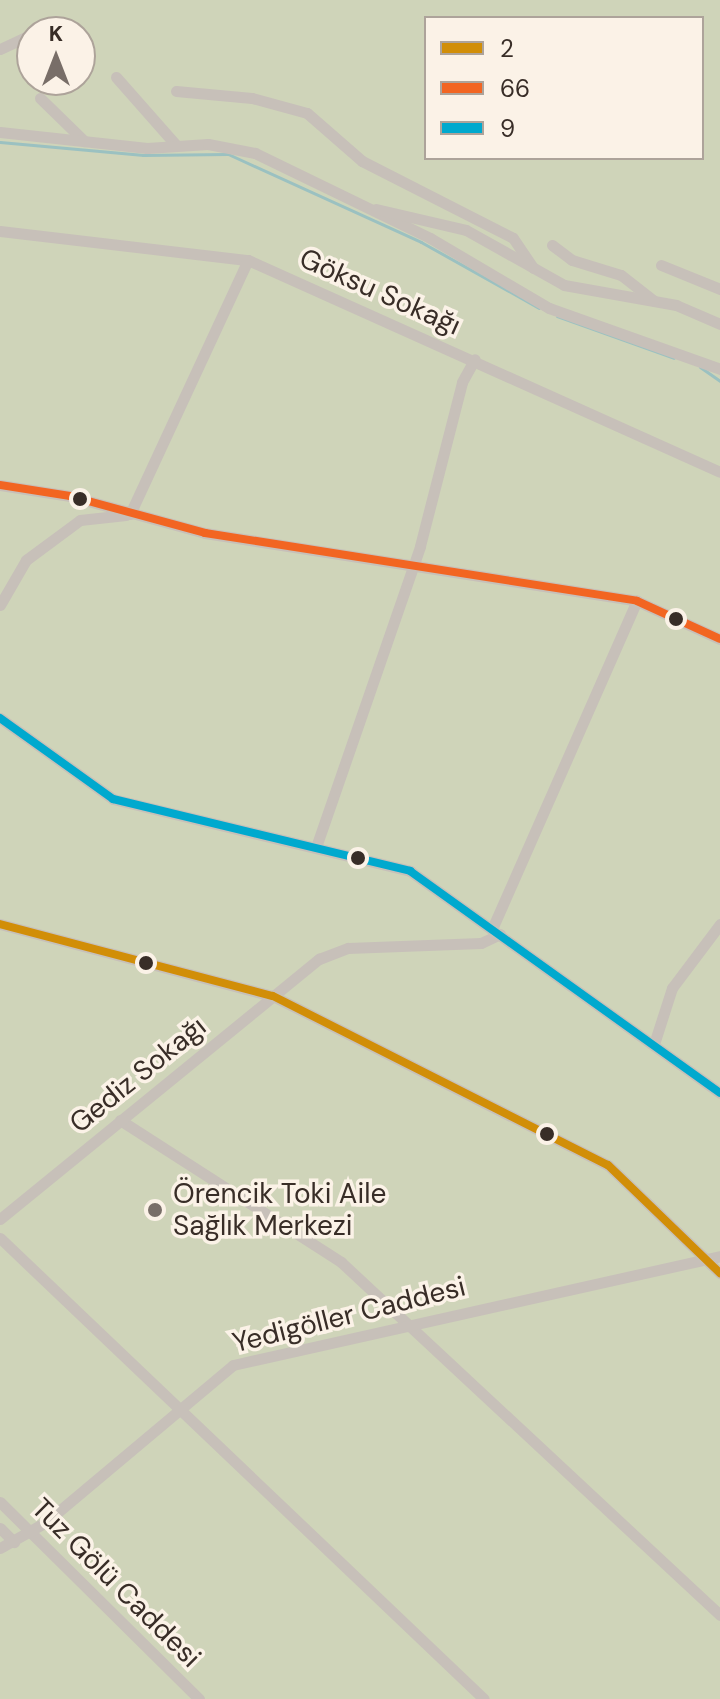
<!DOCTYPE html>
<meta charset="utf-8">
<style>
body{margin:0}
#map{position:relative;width:720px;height:1699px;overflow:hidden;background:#eee7e0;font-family:"DM Sans",sans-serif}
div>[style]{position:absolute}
.green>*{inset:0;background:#cfd4b9}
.stream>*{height:3px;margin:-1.5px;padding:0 1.5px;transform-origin:1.5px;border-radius:1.5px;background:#9bc1c1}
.minor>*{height:11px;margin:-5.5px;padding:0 5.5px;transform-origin:5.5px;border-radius:5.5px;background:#c7c0b9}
.bus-1>*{height:8px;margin:-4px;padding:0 4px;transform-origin:4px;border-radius:4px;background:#d18e08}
.bus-2>*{height:8px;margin:-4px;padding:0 4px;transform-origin:4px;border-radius:4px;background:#f26522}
.bus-3>*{height:8px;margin:-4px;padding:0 4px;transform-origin:4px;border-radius:4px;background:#00a9ce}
.dots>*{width:22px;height:22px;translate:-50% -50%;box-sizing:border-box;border:4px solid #fbf2e7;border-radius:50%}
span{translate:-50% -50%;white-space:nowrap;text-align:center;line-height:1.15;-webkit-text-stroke:7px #fbf2e7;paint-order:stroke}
.street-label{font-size:28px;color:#382d27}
.poi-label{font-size:28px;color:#382d27}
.left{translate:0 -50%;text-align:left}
.legend{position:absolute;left:424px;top:16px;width:280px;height:144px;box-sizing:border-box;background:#fbf2e7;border:2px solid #ada39a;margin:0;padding:10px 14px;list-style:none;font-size:24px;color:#382d27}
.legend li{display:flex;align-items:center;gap:16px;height:40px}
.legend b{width:40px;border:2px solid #ada39a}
.north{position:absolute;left:16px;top:16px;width:80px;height:80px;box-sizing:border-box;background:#fbf2e7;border:2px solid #ada39a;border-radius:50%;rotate:0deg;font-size:22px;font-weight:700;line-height:32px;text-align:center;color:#382d27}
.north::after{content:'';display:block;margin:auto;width:28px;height:36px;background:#786e68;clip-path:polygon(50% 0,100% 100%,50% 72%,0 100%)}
</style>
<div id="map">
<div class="green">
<i style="clip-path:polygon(evenodd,0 0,720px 0,720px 1699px,0 1699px,0 0,426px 18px,702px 18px,702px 158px,426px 158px,426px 18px,0 0,32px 32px,80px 32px,80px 80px,32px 80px,32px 32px)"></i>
</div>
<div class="stream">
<i style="left:0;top:142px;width:144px;rotate:5.2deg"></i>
<i style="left:143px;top:155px;width:85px;rotate:-0.7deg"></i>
<i style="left:228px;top:154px;width:212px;rotate:24.5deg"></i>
<i style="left:421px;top:242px;width:135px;rotate:29.2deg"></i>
<i style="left:557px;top:316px;width:124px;rotate:19.7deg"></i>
<i style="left:700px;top:367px;width:24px;rotate:35deg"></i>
</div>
<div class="minor">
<i style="left:0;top:49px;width:35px;rotate:-25deg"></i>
<i style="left:116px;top:77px;width:91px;rotate:48.6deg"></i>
<i style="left:176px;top:91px;width:76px;rotate:5.3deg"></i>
<i style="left:252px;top:98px;width:57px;rotate:15.3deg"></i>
<i style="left:307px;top:113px;width:73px;rotate:41.1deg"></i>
<i style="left:362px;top:161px;width:169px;rotate:27deg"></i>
<i style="left:513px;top:238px;width:36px;rotate:56deg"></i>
<i style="left:40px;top:98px;width:62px;rotate:44.3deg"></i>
<i style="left:0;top:132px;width:148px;rotate:6.2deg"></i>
<i style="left:147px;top:148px;width:61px;rotate:-3.8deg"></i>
<i style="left:208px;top:144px;width:48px;rotate:10.8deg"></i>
<i style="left:255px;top:153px;width:195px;rotate:25.9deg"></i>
<i style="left:430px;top:238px;width:138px;rotate:30.5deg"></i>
<i style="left:549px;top:308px;width:182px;rotate:19.6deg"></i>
<i style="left:376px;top:209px;width:92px;rotate:13.1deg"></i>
<i style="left:466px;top:230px;width:112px;rotate:29.3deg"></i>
<i style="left:564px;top:285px;width:114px;rotate:10.1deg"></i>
<i style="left:676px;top:305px;width:48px;rotate:23.4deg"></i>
<i style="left:0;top:231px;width:250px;rotate:6.7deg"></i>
<i style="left:248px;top:260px;width:517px;rotate:24.19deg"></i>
<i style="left:552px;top:245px;width:25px;rotate:37deg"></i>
<i style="left:572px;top:260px;width:51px;rotate:17deg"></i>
<i style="left:621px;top:275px;width:41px;rotate:38deg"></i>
<i style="left:661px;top:265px;width:64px;rotate:22.1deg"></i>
<i style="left:0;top:485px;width:71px;rotate:8.9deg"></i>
<i style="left:70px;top:496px;width:140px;rotate:15.3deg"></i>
<i style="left:205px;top:533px;width:437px;rotate:8.9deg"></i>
<i style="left:637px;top:601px;width:91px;rotate:24.6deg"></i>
<i style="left:130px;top:514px;width:280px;rotate:-65.1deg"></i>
<i style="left:0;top:605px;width:52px;rotate:-60deg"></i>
<i style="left:26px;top:560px;width:67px;rotate:-36.5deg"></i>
<i style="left:80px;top:520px;width:46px;rotate:-6.2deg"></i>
<i style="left:0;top:718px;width:139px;rotate:35.6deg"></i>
<i style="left:113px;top:799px;width:306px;rotate:13.6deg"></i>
<i style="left:410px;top:871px;width:381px;rotate:35.6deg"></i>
<i style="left:316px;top:847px;width:318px;rotate:-70.9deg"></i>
<i style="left:420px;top:546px;width:169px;rotate:-75.6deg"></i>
<i style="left:462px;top:382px;width:26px;rotate:-61deg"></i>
<i style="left:0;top:924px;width:282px;rotate:14.8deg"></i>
<i style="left:273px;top:996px;width:375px;rotate:26.8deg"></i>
<i style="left:608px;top:1165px;width:156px;rotate:44deg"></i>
<i style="left:492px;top:929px;width:359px;rotate:-66.2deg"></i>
<i style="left:654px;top:1044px;width:59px;rotate:-72.2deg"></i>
<i style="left:672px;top:988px;width:80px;rotate:-53.1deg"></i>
<i style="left:120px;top:1120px;width:263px;rotate:32.7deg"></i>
<i style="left:341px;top:1262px;width:518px;rotate:42.97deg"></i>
<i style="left:0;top:1219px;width:412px;rotate:-39.2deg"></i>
<i style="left:319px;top:959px;width:31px;rotate:-21deg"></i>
<i style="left:348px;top:948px;width:133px;rotate:-2.2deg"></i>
<i style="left:481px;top:943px;width:21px;rotate:-25deg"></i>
<i style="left:0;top:1238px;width:668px;rotate:43.61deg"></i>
<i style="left:0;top:1502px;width:280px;rotate:44.7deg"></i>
<i style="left:0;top:1528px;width:20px;rotate:45deg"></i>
<i style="left:0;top:1548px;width:53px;rotate:-29.5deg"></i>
<i style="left:46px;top:1522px;width:244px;rotate:-40deg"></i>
<i style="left:233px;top:1365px;width:499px;rotate:-12.6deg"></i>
</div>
<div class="bus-1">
<i style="left:0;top:924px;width:282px;rotate:14.8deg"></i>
<i style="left:273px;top:996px;width:375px;rotate:26.8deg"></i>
<i style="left:608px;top:1165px;width:156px;rotate:44deg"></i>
</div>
<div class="bus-2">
<i style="left:0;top:485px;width:71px;rotate:8.9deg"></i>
<i style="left:70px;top:496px;width:140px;rotate:15.3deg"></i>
<i style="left:205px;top:533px;width:437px;rotate:8.9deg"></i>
<i style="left:637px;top:601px;width:91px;rotate:24.6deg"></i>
</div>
<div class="bus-3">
<i style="left:0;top:718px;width:139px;rotate:35.6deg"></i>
<i style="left:113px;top:799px;width:306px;rotate:13.6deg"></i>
<i style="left:410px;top:871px;width:381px;rotate:35.6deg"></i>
</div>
<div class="dots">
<i style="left:80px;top:499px;background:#382d27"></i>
<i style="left:676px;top:619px;background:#382d27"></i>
<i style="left:358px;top:858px;background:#382d27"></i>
<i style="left:146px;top:963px;background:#382d27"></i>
<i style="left:547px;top:1134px;background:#382d27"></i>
<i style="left:155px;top:1210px;background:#786e68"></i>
</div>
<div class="street-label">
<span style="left:380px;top:292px;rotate:24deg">Göksu Sokağı</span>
<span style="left:138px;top:1075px;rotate:-39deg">Gediz Sokağı</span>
<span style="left:349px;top:1315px;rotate:-14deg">Yedigöller Caddesi</span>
<span style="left:116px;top:1583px;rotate:45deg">Tuz Gölü Caddesi</span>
</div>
<div class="poi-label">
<span class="left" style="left:173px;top:1210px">Örencik Toki Aile<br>Sağlık Merkezi</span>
</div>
<ul class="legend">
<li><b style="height:10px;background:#d18e08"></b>2</li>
<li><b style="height:10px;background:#f26522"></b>66</li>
<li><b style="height:10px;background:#00a9ce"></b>9</li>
</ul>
<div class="north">K</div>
</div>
